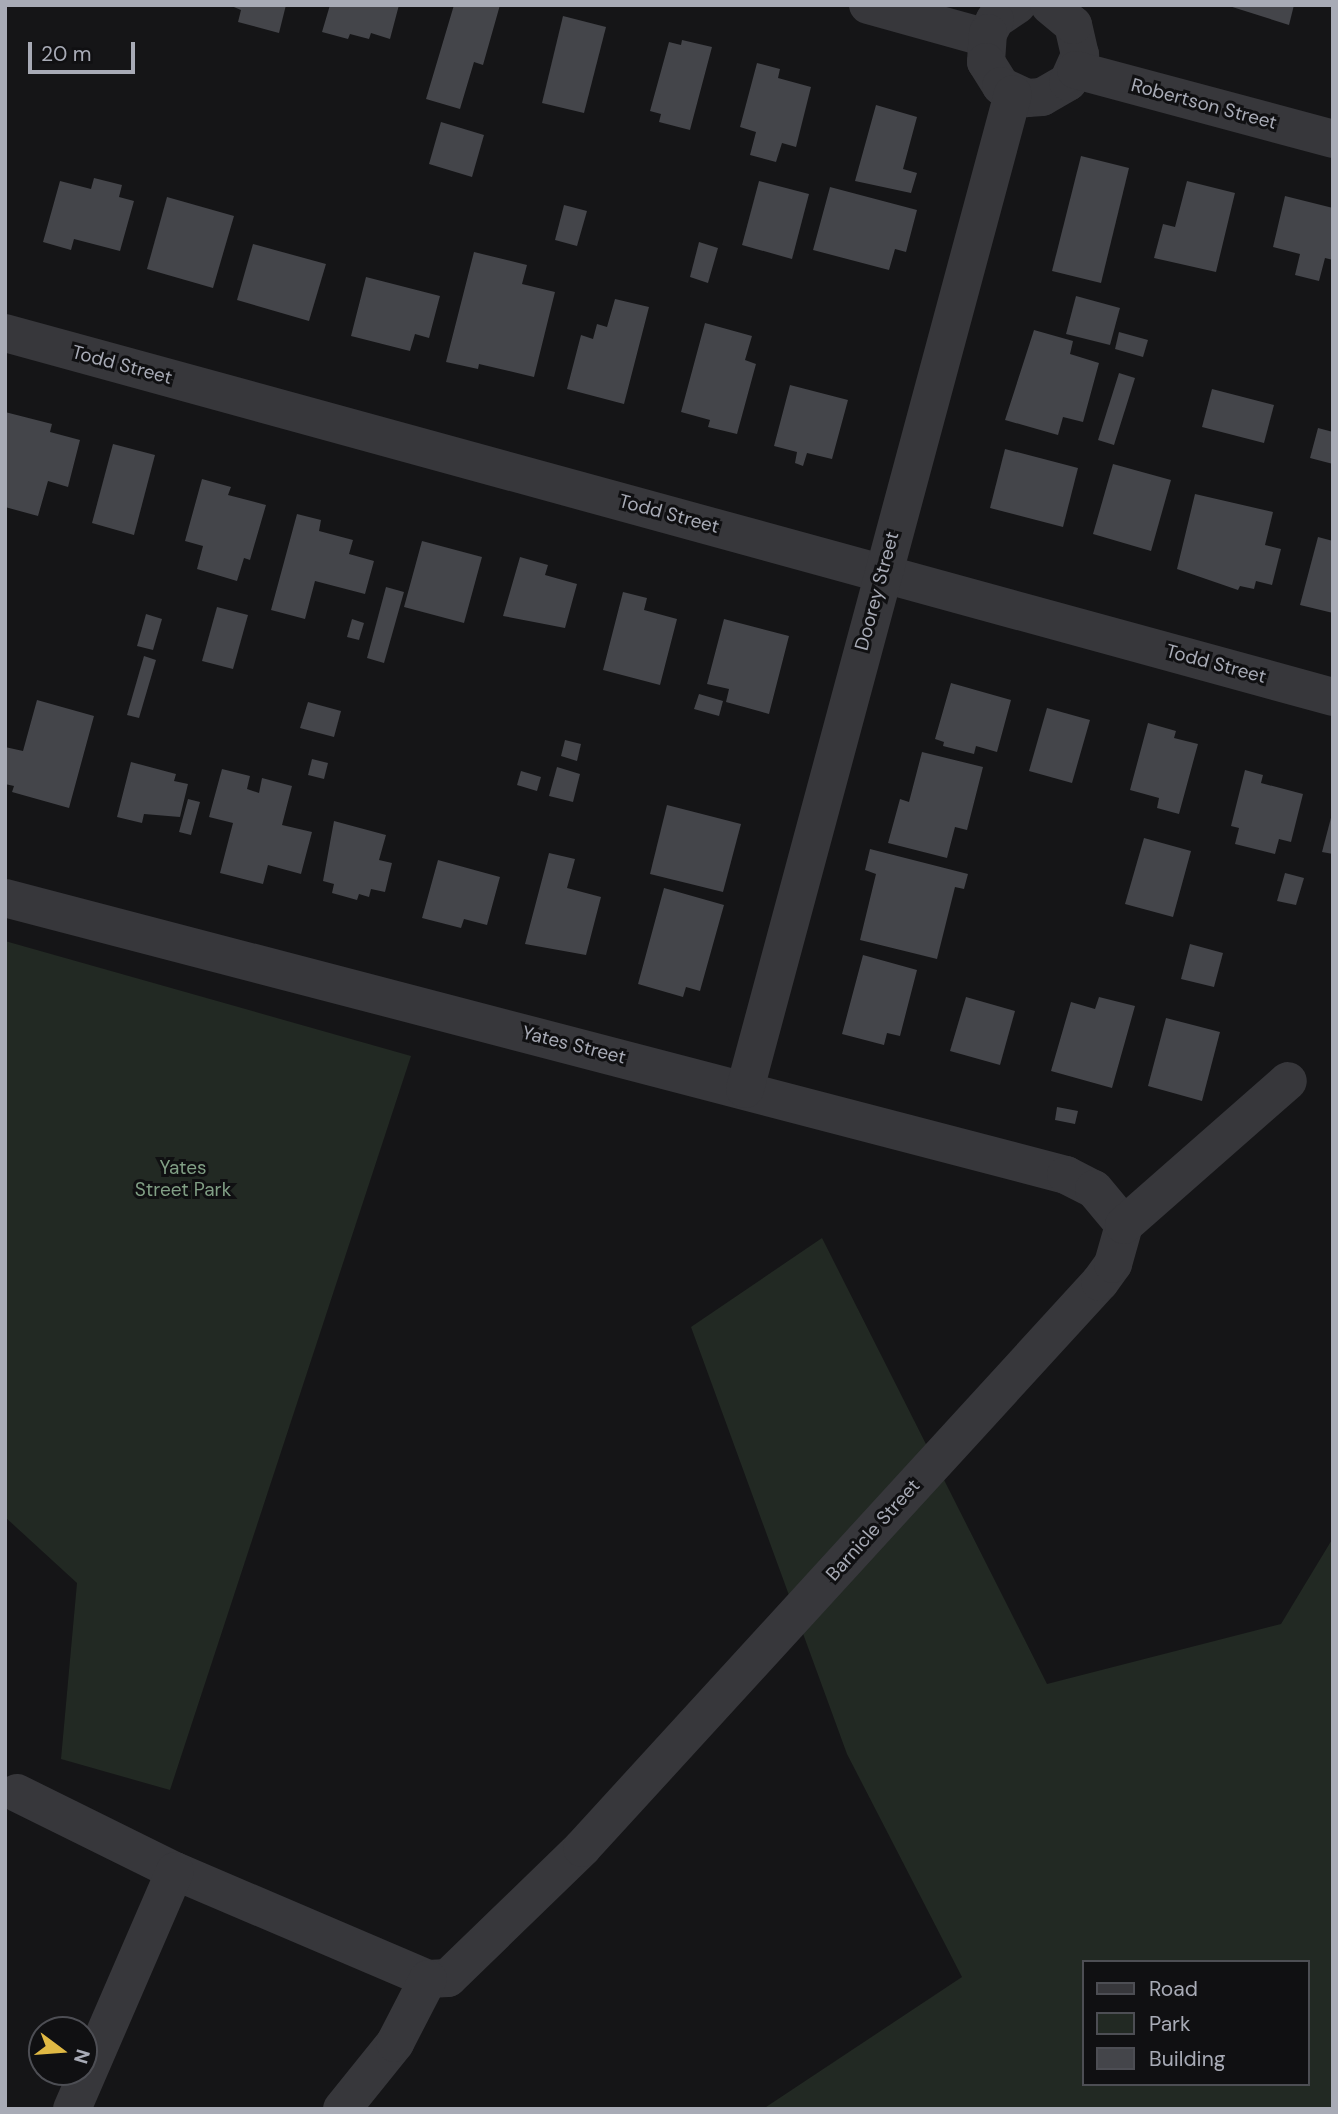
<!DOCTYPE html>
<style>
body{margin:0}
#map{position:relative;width:1338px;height:2114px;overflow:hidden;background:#151517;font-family:"DM Sans",sans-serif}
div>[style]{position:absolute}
.green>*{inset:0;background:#222923}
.building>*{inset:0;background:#44454a}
.minor>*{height:38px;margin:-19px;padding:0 19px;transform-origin:19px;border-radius:19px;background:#37373b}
span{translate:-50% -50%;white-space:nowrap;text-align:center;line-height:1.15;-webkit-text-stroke:6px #101012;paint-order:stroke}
.street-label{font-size:19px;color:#a8abb6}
.park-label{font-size:19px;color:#819f85}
.frame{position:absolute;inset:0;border:7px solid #a8abb6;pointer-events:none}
.legend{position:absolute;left:1082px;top:1960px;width:228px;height:126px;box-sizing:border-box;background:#101012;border:2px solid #4d4e54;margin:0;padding:9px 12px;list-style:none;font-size:21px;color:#a8abb6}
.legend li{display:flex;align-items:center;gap:14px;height:35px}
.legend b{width:35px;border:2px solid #4d4e54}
.north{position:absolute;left:28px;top:2016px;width:70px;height:70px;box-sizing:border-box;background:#101012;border:2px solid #4d4e54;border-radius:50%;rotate:106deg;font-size:19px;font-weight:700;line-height:28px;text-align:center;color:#a8abb6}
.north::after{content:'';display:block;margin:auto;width:24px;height:32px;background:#e0b944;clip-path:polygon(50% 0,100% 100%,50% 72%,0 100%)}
.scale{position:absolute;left:28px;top:42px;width:107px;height:32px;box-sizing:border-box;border:4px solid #a8abb6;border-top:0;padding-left:9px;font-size:21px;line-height:24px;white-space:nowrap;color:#a8abb6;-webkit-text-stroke:5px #101012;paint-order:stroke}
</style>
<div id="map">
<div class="green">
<i style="clip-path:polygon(5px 941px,411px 1056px,170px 1790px,61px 1759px,77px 1583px,5px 1517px)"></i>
<i style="clip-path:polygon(evenodd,822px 1238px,1047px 1684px,1281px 1624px,1333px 1538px,1333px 2109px,763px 2109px,962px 1977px,847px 1754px,691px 1327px,822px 1238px,1084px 1962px,1308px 1962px,1308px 2084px,1084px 2084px,1084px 1962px)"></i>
</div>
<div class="building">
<i style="clip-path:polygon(229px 5px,286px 5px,279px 33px,238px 22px,241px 10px)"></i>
<i style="clip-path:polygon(330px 5px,399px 5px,390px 39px,371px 33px,369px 39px,350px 34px,348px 39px,322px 32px)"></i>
<i style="clip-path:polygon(454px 5px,500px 5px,483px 65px,474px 62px,460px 109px,426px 99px)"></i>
<i style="clip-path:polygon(1226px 5px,1294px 5px,1289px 25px)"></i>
<i style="clip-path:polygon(563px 16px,606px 27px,584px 113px,542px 103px)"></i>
<i style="clip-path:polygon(682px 40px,712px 47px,690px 130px,659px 122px,661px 114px,650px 111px,669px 42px,681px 45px)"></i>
<i style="clip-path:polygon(757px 63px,780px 69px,778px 78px,811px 87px,796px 147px,782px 143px,776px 162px,750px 155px,756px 132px,740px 127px)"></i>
<i style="clip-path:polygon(876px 105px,917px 117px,903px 169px,917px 173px,911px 193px,855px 181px)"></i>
<i style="clip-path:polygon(441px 122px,484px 135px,472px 177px,429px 164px)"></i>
<i style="clip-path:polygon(1081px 156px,1129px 168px,1101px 283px,1052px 271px)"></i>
<i style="clip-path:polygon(94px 178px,122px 185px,119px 197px,134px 201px,120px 251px,74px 239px,71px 250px,43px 242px,60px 181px,91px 189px)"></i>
<i style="clip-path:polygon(759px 181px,809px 194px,792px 259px,742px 245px)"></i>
<i style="clip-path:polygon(1187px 181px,1235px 193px,1216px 272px,1154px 258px,1163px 224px,1175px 227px)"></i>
<i style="clip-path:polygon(830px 187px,917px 210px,906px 252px,895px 249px,889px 270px,813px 250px)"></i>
<i style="clip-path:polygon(1285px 196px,1333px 208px,1333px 260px,1325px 258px,1319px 281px,1295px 275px,1300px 254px,1273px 247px)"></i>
<i style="clip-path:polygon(167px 197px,234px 216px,213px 288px,147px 269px)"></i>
<i style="clip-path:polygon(564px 205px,587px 211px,577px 246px,555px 240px)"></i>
<i style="clip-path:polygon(699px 242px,718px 248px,708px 283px,690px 277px)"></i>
<i style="clip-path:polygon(253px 244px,326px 264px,309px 321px,237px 300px)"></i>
<i style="clip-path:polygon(474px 252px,527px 265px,522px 284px,555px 292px,534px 377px,479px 364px,478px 369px,446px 362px)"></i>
<i style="clip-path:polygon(366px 277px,440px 296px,429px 338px,415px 334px,410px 351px,351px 336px)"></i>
<i style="clip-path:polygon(1076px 296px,1120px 308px,1110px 345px,1066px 334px)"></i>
<i style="clip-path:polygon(615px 299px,649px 307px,624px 404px,567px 389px,581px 335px,593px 339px,597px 324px,607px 327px)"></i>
<i style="clip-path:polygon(705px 323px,752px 336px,745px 360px,756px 364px,737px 434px,708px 427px,710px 420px,681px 412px)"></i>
<i style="clip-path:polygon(1034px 330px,1073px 341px,1070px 354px,1099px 363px,1083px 422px,1063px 417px,1058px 435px,1005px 420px)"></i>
<i style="clip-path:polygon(1119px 332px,1148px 340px,1143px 357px,1115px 349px)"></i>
<i style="clip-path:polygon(1119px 373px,1135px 378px,1114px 445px,1098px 440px)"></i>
<i style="clip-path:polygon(790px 385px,848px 400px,832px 459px,807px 453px,803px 466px,795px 463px,797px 452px,774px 446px)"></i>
<i style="clip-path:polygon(1212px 389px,1274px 405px,1264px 443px,1202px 427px)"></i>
<i style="clip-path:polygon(5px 412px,52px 424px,50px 432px,80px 440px,68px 487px,48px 481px,38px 516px,5px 507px)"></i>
<i style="clip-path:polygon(1318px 428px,1333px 432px,1333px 464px,1310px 458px)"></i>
<i style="clip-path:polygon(113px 444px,155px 455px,134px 535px,92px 523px)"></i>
<i style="clip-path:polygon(1005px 449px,1078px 468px,1063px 527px,990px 508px)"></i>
<i style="clip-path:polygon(1113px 464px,1171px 480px,1151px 551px,1093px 534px)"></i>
<i style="clip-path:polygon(202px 479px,231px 487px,228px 495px,266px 505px,250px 560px,244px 558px,237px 581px,197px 569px,203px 546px,185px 541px)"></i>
<i style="clip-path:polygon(1195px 494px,1273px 512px,1265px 545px,1281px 549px,1272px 585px,1256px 581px,1254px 589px,1240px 586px,1238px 590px,1177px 569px)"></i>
<i style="clip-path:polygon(297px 514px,321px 520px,319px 531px,353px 540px,349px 554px,374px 561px,365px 594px,315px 581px,305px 619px,271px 610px)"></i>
<i style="clip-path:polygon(1318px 537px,1333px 541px,1333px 613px,1300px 605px)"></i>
<i style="clip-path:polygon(422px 541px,482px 557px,464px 623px,404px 607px)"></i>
<i style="clip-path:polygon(520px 557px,548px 565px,545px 575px,577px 584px,565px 628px,503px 616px)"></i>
<i style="clip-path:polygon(386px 587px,404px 592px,384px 663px,367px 658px)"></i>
<i style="clip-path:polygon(623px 592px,647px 598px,644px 610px,677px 619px,660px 685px,603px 670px)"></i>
<i style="clip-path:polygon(217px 607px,248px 615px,233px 669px,202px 661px)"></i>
<i style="clip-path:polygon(146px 614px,162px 619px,153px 650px,137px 646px)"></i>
<i style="clip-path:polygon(352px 619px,364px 623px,359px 640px,347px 637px)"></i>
<i style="clip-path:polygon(724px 619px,789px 636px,769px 714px,726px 702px,729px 689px,707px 684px)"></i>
<i style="clip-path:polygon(144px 656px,156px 660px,139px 718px,127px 715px)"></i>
<i style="clip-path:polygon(951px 683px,1011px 700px,997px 752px,976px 746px,974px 754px,943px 746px,944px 742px,935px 739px)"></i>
<i style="clip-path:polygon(699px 694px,723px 701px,719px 716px,694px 709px)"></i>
<i style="clip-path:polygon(37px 700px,94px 716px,69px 808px,12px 792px,14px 786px,5px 784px,5px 747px,23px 751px)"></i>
<i style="clip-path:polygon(308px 702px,341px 711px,334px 737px,300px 728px)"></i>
<i style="clip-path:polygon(1047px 708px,1090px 720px,1072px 783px,1029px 771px)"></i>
<i style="clip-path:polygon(1148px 723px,1176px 731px,1174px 738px,1198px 744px,1179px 814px,1157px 808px,1159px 798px,1130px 790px)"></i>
<i style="clip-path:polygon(565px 740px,581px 744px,577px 761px,561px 756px)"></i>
<i style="clip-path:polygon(922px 752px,983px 767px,967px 830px,955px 827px,947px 858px,888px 843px,900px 799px,909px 802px)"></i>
<i style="clip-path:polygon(312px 759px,328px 763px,324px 779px,308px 775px)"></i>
<i style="clip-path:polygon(131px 762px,176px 774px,174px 781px,188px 784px,180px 817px,144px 814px,142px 823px,117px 817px)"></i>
<i style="clip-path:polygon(557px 767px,580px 774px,573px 802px,549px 796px)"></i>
<i style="clip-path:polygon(222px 769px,250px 776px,247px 789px,259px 793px,262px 778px,292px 786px,282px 825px,312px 832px,301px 874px,268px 865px,263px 884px,220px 873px,233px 823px,209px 817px)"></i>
<i style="clip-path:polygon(1245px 770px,1263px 775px,1261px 783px,1303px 794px,1291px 842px,1279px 839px,1275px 854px,1235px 844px,1239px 828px,1231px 826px)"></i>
<i style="clip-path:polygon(521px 771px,541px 777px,537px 791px,517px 785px)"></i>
<i style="clip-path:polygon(188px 799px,200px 802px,191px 835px,179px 832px)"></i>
<i style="clip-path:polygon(667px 805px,741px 824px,723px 892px,650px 874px)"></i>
<i style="clip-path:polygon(1332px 814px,1333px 814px,1333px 854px,1322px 852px)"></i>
<i style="clip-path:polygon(334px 821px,386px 835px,379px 860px,392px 863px,385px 892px,371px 889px,369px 897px,359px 894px,357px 900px,332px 893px,334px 884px,323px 881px)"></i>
<i style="clip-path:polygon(1144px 838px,1191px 851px,1173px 917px,1125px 904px)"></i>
<i style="clip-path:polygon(870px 849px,968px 874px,964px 889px,955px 887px,937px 959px,860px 940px,876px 874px,865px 870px)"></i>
<i style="clip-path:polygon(549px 853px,575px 859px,567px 888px,601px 897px,586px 955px,525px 944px)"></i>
<i style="clip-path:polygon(438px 860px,500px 877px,487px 925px,464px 919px,461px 928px,422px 918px)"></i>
<i style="clip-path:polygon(1285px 873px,1304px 878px,1296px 905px,1277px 901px)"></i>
<i style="clip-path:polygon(664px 888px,724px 905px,700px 991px,686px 987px,683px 997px,638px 984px)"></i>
<i style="clip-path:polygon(1190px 944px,1223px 953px,1214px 987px,1181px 979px)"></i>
<i style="clip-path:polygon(863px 955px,917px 970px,900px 1036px,887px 1033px,884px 1045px,842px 1034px)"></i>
<i style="clip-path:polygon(966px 997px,1015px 1011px,1000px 1065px,950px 1051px)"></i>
<i style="clip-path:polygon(1099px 997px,1135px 1006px,1112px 1088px,1051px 1071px,1071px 1002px,1095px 1009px)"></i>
<i style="clip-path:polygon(1166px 1018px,1220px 1032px,1202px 1101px,1148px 1086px)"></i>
<i style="clip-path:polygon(1057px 1107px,1078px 1111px,1075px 1124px,1055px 1120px)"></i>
</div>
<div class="minor">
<i style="left:868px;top:5px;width:123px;rotate:15.5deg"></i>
<i style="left:1017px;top:5px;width:27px;rotate:146deg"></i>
<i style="left:995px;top:20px;width:15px;rotate:118deg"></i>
<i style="left:988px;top:33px;width:29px;rotate:94deg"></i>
<i style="left:986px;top:62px;width:28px;rotate:58deg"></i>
<i style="left:1001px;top:86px;width:29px;rotate:25deg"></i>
<i style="left:1027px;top:98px;width:15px;rotate:-4deg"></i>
<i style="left:1042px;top:97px;width:30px;rotate:-30deg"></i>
<i style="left:1068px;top:82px;width:30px;rotate:-66deg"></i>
<i style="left:1080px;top:55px;width:31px;rotate:-103deg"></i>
<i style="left:1073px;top:25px;width:31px;rotate:-140deg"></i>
<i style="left:1076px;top:70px;width:266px;rotate:15deg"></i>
<i style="left:5px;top:333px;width:1377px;rotate:15.33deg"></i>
<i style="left:5px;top:898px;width:1097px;rotate:14.63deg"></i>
<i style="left:1066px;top:1175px;width:31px;rotate:27deg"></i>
<i style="left:1094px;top:1189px;width:47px;rotate:50.2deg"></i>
<i style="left:745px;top:1089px;width:1030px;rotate:-74.93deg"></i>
<i style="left:17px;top:1793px;width:176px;rotate:26.3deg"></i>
<i style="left:175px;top:1871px;width:275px;rotate:23.1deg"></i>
<i style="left:428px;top:1979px;width:20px;rotate:-3deg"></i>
<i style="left:448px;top:1978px;width:187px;rotate:-44.1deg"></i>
<i style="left:582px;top:1848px;width:767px;rotate:-47.54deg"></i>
<i style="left:1100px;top:1282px;width:22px;rotate:-54deg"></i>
<i style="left:1113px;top:1264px;width:41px;rotate:-74.2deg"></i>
<i style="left:1124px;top:1225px;width:218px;rotate:-41.3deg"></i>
<i style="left:72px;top:2109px;width:259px;rotate:-66.6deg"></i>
<i style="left:342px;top:2109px;width:85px;rotate:-51.2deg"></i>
<i style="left:395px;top:2043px;width:72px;rotate:-62.7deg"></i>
</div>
<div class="street-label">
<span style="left:1204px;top:104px;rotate:15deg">Robertson Street</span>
<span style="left:122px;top:365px;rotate:15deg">Todd Street</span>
<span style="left:669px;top:514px;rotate:15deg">Todd Street</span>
<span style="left:877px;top:591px;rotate:-75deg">Doorey Street</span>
<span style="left:1216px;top:664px;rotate:15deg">Todd Street</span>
<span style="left:574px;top:1045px;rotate:14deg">Yates Street</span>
<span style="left:873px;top:1530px;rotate:-48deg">Barnicle Street</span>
</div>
<div class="park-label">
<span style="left:183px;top:1179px">Yates<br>Street Park</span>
</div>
<div class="frame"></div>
<ul class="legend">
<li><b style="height:9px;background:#37373b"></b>Road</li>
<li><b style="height:19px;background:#222923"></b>Park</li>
<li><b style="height:19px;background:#44454a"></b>Building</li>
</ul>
<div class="north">N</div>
<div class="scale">20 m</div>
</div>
